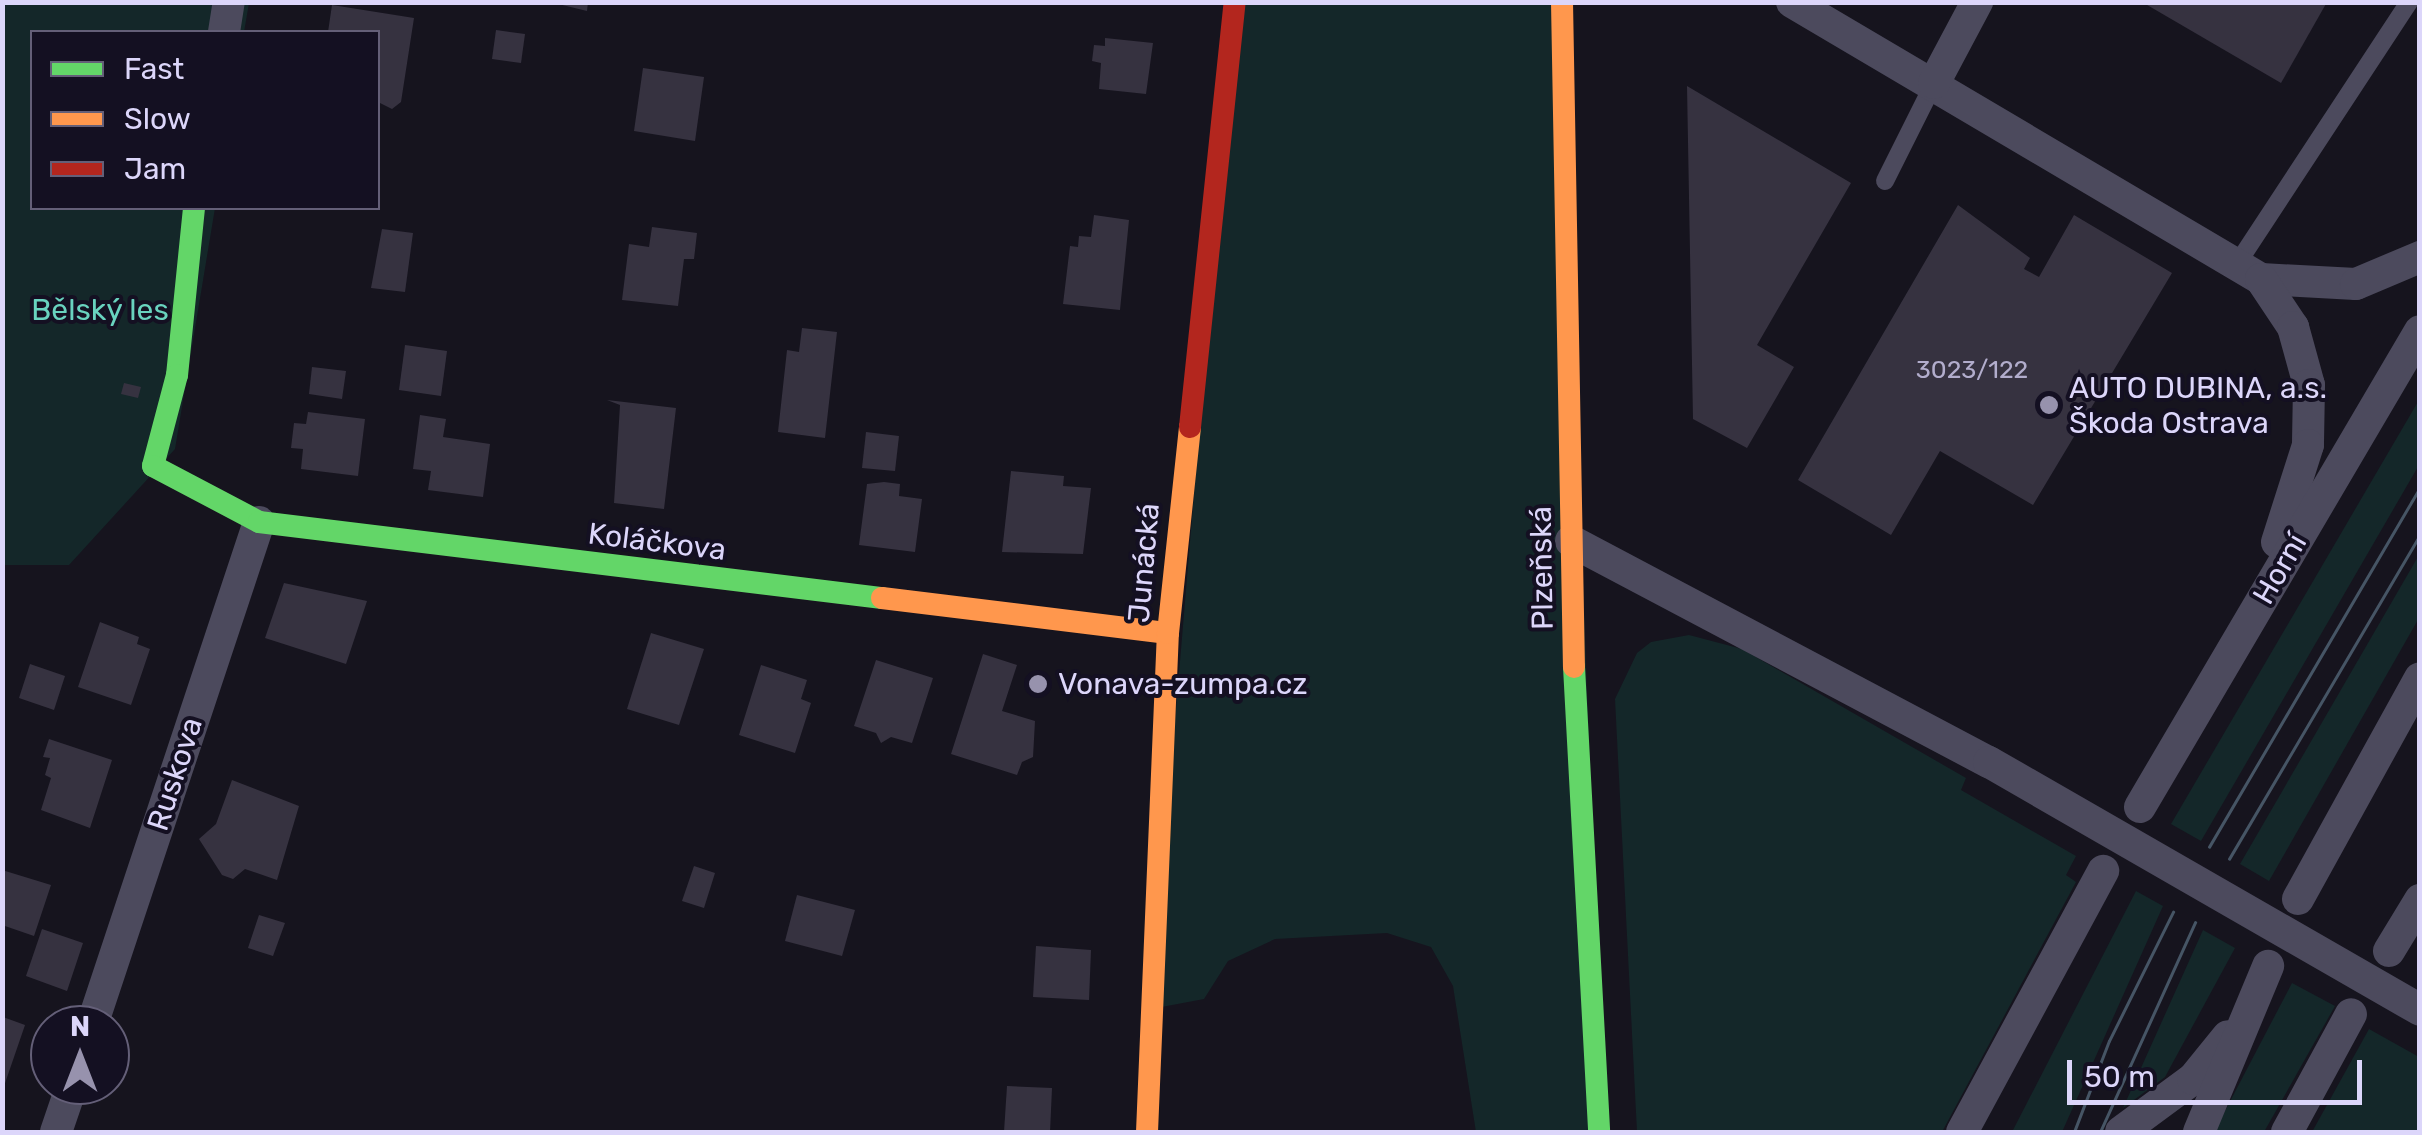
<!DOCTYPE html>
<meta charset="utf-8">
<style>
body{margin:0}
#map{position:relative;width:2422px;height:1135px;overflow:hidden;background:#16141e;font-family:Rubik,sans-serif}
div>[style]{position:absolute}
.green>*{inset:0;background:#142729}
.building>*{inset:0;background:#363240}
.lane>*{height:18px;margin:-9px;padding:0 9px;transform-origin:9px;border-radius:9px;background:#4c4a5d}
.street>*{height:32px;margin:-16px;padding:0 16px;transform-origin:16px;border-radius:16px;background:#4c4a5d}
.fast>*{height:22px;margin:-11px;padding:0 11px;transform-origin:11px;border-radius:11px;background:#63d668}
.slow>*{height:22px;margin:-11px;padding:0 11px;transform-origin:11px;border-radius:11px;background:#ff974d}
.jam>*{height:22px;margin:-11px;padding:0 11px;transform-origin:11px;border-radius:11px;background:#b3261e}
.tram>*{height:2.5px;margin:-1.25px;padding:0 1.25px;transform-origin:1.25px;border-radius:1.25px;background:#465565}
.dots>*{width:28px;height:28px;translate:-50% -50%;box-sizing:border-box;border:5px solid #141022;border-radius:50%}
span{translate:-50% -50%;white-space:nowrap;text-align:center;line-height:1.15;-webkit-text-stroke:8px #141022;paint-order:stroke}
.number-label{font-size:25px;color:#b2adcc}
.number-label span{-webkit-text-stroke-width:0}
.park-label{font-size:30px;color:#69d3bf}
.poi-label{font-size:30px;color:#dcd6fa}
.left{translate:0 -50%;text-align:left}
.street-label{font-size:30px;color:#dcd6fa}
.frame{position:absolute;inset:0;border:5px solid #dcd6fa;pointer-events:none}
.legend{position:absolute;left:30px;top:30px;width:350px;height:180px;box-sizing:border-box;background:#141022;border:2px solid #645f78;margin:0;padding:12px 18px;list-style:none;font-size:30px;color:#dcd6fa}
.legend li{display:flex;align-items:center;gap:20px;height:50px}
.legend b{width:50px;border:2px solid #645f78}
.north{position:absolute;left:30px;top:1005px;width:100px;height:100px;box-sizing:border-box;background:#141022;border:2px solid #645f78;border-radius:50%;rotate:0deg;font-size:28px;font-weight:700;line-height:40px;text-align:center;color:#dcd6fa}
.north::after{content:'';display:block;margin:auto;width:35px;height:45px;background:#9792ad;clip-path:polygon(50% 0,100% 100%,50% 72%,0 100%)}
.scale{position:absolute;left:2067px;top:1060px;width:295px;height:45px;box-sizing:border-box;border:5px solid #dcd6fa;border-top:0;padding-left:12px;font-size:30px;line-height:35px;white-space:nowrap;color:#dcd6fa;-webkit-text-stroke:8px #141022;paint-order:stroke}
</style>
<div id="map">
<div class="green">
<i style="clip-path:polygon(3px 3px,249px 3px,244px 32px,32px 32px,32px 208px,215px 208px,175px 449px,69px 565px,3px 565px)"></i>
<i style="clip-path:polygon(1235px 3px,1562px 3px,1603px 1132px,1476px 1132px,1453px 986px,1431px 947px,1387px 933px,1275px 939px,1228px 961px,1204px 999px,1151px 1009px)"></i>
<i style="clip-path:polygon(2419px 400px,2419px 465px,2201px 841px,2171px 824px)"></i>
<i style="clip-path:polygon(2419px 555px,2419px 618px,2269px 881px,2240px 864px)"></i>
<i style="clip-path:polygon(1689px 635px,1742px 649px,1966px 778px,1961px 790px,2076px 856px,2066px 875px,2076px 882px,1942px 1132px,1637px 1132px,1615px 699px,1637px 653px,1651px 642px)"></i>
<i style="clip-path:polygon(2136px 891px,2163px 906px,2062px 1132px,2012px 1132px)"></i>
<i style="clip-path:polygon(2203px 930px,2235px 948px,2165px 1077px,2123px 1108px)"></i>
<i style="clip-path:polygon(2292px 983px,2335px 1006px,2264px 1132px,2214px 1132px)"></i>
<i style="clip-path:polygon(2369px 1029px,2419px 1057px,2419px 1132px,2312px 1132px)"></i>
</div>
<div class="building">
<i style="clip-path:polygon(550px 2px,588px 2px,587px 11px)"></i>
<i style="clip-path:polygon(2142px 2px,2327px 2px,2281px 83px)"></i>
<i style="clip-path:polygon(332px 5px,414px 18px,401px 102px,392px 109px,378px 102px,378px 32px,328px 32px)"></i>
<i style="clip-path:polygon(496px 30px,525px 34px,521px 63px,492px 59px)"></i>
<i style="clip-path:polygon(1105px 38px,1153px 43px,1146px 94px,1099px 89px,1101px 63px,1092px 61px,1094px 45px,1105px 46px)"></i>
<i style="clip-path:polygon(643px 68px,704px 77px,695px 141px,634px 131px)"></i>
<i style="clip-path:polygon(1687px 86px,1851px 183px,1757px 345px,1794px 367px,1747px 448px,1693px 419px)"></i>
<i style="clip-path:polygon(1958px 205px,2030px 258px,2024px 269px,2039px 277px,2074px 215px,2172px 273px,2033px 505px,1940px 451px,1891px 535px,1798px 480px)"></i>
<i style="clip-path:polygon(1094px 215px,1129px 220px,1120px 310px,1063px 304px,1070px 246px,1078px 247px,1079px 236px,1091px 237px)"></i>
<i style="clip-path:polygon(652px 227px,697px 233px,694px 259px,684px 259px,678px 306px,622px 300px,629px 244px,649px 247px)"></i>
<i style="clip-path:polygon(382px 229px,413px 233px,405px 292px,371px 288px)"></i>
<i style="clip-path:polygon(802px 328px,837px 332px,825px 438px,778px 432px,787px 350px,799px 352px)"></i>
<i style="clip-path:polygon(405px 345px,447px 351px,441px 396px,399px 390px)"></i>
<i style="clip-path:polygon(312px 367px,346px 371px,342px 399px,309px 394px)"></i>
<i style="clip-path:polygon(124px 383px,141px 387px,138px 398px,121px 394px)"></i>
<i style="clip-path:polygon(607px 400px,676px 408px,664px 509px,614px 503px,620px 405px)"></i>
<i style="clip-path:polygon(308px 412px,365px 419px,358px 476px,301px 469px,303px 449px,291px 448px,294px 423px,306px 424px)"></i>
<i style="clip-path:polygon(420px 415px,446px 419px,443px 437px,490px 444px,483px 497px,428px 490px,431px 471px,413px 469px)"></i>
<i style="clip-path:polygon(866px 432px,899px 436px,895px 471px,862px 468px)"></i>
<i style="clip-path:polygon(1011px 471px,1064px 476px,1063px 486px,1091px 488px,1083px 554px,1002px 552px)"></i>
<i style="clip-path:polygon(884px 482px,900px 484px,899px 496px,922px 499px,915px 552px,859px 545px,867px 484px)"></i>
<i style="clip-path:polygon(284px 583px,367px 601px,346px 664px,265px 638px)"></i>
<i style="clip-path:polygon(100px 622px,139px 637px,137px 644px,150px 649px,131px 705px,78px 687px)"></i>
<i style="clip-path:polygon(651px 633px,704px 649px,679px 725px,627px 709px)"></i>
<i style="clip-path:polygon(983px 654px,1017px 665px,1002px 711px,1035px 721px,1033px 757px,1022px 762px,1017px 775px,951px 754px)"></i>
<i style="clip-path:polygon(876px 660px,933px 678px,912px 743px,891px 737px,881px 743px,876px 733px,854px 726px)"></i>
<i style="clip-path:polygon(30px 664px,65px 676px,54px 710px,19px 698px)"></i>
<i style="clip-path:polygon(761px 665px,807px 680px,801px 699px,811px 703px,795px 753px,739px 735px)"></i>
<i style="clip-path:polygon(49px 739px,112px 760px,90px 828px,41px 810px,51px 778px,45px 775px,50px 758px,43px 757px)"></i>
<i style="clip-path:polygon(232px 780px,299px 806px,277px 880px,245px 869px,233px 879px,222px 875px,199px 839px,216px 824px)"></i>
<i style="clip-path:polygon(694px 866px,715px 873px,704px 908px,682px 901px)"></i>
<i style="clip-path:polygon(2px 870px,51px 885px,34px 936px,2px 925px)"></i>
<i style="clip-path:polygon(797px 895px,855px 910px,842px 956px,785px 941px)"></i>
<i style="clip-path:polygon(259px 915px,285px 923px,273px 956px,248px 948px)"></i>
<i style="clip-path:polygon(42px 929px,83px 943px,67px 991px,26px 976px)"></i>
<i style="clip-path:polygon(1036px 946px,1091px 950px,1089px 1000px,1033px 997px)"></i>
<i style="clip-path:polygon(3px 1017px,25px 1025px,3px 1089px)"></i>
<i style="clip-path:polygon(1007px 1086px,1052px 1088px,1050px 1132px,1004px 1132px)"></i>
</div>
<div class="lane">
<i style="left:1885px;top:181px;width:110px;rotate:-63.4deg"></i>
<i style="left:2237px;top:264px;width:313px;rotate:-56.7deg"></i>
</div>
<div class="street">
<i style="left:1792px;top:2px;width:545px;rotate:30.57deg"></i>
<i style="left:2261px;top:279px;width:95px;rotate:3deg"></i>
<i style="left:2356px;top:284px;width:69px;rotate:-22.9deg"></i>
<i style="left:224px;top:32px;width:30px;rotate:-81deg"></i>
<i style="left:1934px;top:83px;width:92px;rotate:-62deg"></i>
<i style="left:2261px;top:279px;width:58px;rotate:56.3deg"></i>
<i style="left:2293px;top:327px;width:60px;rotate:74.6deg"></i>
<i style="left:2309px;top:385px;width:60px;rotate:91deg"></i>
<i style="left:2308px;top:445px;width:102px;rotate:107.7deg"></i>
<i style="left:1571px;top:541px;width:473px;rotate:27.9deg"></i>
<i style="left:1989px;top:762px;width:497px;rotate:29.9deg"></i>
<i style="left:2140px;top:807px;width:552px;rotate:-59.53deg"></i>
<i style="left:2298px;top:899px;width:252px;rotate:-61.1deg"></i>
<i style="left:2389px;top:951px;width:60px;rotate:-58.7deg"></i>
<i style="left:92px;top:1025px;width:530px;rotate:-71.63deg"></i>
<i style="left:56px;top:1132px;width:50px;rotate:-71.2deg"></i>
<i style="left:1962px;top:1132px;width:297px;rotate:-61.6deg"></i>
<i style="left:2121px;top:1132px;width:89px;rotate:-36.4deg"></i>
<i style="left:2193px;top:1079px;width:55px;rotate:-50.9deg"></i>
<i style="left:2199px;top:1132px;width:180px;rotate:-67.4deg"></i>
<i style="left:2287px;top:1132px;width:134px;rotate:-61.5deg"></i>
</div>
<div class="fast">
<i style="left:194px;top:208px;width:168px;rotate:95.8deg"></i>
<i style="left:177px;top:375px;width:94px;rotate:104.8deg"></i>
<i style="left:153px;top:466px;width:120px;rotate:27.8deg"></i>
<i style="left:259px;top:522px;width:628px;rotate:6.96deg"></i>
<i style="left:1574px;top:667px;width:466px;rotate:86.9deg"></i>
</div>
<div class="slow">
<i style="left:1562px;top:2px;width:665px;rotate:88.97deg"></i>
<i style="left:882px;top:598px;width:288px;rotate:7deg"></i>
<i style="left:1147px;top:1132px;width:499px;rotate:-87.6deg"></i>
<i style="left:1168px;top:633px;width:207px;rotate:-83.9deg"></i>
</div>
<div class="jam">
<i style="left:1190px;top:427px;width:427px;rotate:-84deg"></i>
</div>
<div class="tram">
<i style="left:2209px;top:847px;width:416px;rotate:-59.6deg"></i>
<i style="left:2229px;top:859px;width:376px;rotate:-59.5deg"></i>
<i style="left:2074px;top:1132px;width:97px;rotate:-69deg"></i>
<i style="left:2109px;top:1041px;width:144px;rotate:-63.6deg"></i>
<i style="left:2100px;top:1132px;width:230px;rotate:-65.6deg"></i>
</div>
<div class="dots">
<i style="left:2049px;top:405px;background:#9792ad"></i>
<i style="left:1038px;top:684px;background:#9792ad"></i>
</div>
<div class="number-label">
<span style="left:1972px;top:370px">3023/122</span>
</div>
<div class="park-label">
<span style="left:100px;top:310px">Bělský les</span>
</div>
<div class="poi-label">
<span class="left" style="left:2069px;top:405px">AUTO DUBINA, a.s.<br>Škoda Ostrava</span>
<span class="left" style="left:1058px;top:684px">Vonava-zumpa.cz</span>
</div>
<div class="street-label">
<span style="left:657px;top:542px;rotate:7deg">Koláčkova</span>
<span style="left:1144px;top:563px;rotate:-85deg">Junácká</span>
<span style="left:1542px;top:568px;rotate:-91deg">Plzeňská</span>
<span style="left:2280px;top:569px;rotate:-60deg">Horní</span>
<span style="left:175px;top:774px;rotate:-72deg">Ruskova</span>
</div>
<div class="frame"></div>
<ul class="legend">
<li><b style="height:12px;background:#63d668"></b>Fast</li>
<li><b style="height:12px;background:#ff974d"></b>Slow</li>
<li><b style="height:12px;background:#b3261e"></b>Jam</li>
</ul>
<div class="north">N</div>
<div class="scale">50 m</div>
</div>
